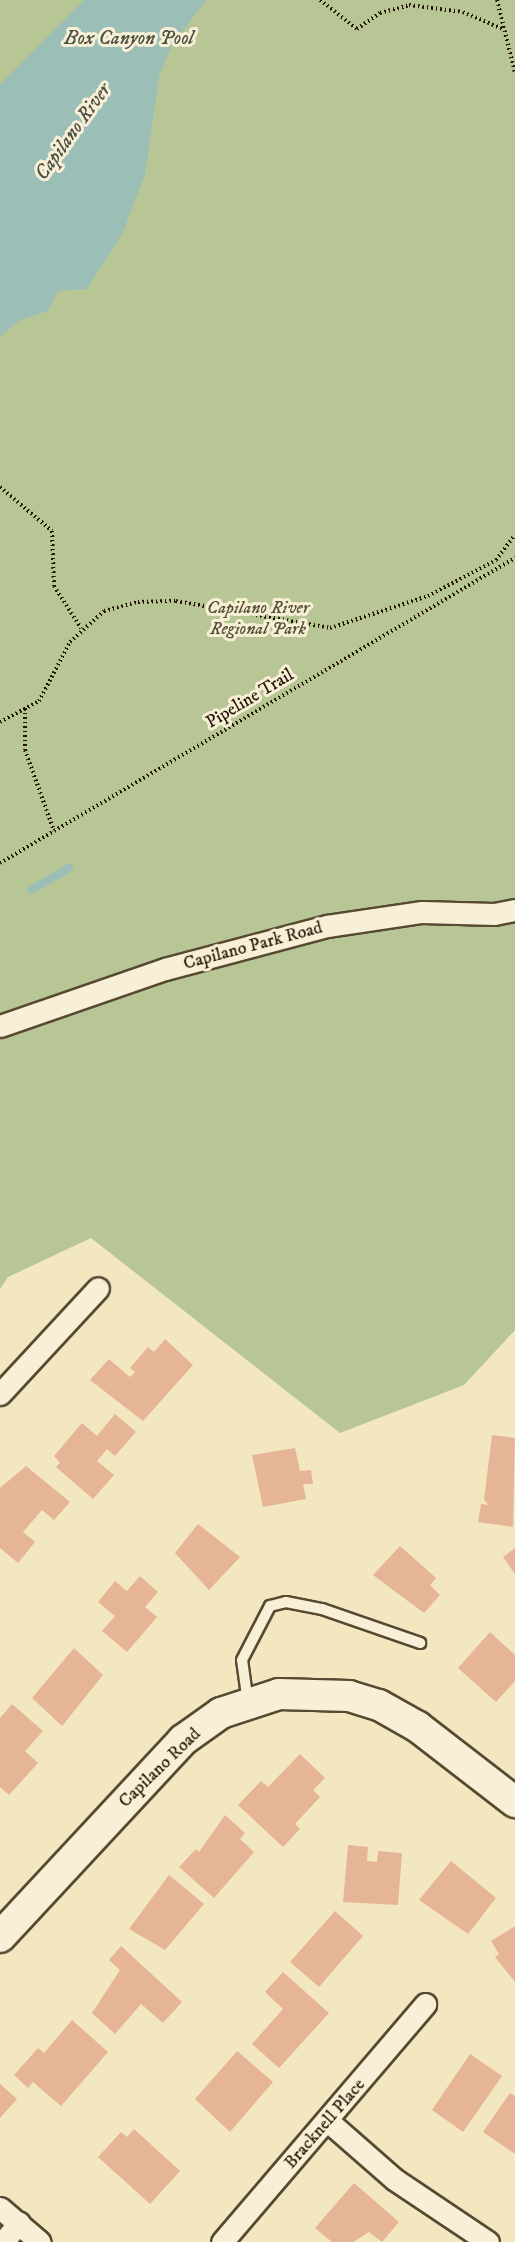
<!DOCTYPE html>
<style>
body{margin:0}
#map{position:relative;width:515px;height:2242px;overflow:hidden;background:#f3e7c0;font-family:"IM FELL DW Pica",serif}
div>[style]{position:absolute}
.green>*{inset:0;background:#b8c695}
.water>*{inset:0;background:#9bbfb6}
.stream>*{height:8px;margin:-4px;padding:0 4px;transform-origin:4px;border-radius:4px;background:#9bbfb6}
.building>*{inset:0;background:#e6b496}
.path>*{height:4px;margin-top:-2px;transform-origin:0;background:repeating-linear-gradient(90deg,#231403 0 1.5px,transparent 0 4.5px)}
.roads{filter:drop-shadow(2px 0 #574932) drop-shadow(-2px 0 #574932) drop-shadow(0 2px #574932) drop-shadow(0 -2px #574932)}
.lane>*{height:10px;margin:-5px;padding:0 5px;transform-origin:5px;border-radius:5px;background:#f7efd6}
.street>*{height:21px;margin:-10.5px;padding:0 10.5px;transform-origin:10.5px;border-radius:10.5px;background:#f7efd6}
.secondary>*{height:30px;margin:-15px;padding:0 15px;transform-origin:15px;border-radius:15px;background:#f7efd6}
span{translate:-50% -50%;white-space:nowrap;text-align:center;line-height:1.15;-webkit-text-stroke:6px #f7efd6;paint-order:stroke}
.park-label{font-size:18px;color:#575236;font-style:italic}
.street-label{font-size:18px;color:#231403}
.water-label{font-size:20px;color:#4d5042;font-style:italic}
</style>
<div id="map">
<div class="green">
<i style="clip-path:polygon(0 0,515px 0,515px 1330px,464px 1385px,340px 1433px,91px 1238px,8px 1277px,0 1289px)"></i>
</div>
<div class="water">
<i style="clip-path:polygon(84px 0,206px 0,171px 47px,159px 77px,145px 175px,123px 232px,87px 289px,58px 291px,48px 311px,18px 321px,0 337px,0 85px)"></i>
</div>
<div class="stream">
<i style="left:31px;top:890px;width:44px;rotate:-30.1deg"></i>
</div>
<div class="building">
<i style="clip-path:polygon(165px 1339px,193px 1365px,143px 1421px,90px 1380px,109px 1359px,130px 1377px,135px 1372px,130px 1368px,148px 1347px,154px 1352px)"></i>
<i style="clip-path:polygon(115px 1414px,136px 1432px,115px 1456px,107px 1449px,97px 1461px,114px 1475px,93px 1499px,56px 1467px,60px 1463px,54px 1456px,82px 1423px,97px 1436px)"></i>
<i style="clip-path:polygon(492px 1435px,515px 1438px,513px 1527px,478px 1522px,481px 1504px,489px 1505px,484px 1500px)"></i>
<i style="clip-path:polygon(295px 1448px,300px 1471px,311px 1470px,313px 1484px,303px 1484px,306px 1499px,263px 1507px,252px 1455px)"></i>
<i style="clip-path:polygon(26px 1466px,70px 1502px,54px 1520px,42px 1510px,23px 1532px,35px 1542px,18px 1563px,0 1548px,0 1488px)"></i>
<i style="clip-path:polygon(198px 1524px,240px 1557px,209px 1590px,175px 1553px)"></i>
<i style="clip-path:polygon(400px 1546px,436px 1578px,430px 1585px,440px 1595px,424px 1613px,373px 1575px)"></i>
<i style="clip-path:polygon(515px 1548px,515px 1574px,503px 1557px)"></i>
<i style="clip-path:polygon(140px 1576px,158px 1592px,145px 1607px,157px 1617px,127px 1652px,102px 1631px,115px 1616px,98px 1602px,115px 1581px,127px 1591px)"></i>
<i style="clip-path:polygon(490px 1632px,515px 1655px,515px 1681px,496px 1702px,458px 1668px)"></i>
<i style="clip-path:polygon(74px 1648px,103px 1675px,62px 1726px,32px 1698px)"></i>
<i style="clip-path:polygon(12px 1704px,43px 1731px,25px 1751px,38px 1763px,9px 1795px,0 1787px,0 1718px)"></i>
<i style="clip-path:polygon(300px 1754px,325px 1778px,313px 1790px,320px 1797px,295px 1824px,300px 1829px,283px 1847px,238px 1805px,261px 1781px,268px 1787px)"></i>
<i style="clip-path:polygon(225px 1815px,245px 1833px,240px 1839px,254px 1852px,214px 1898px,179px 1867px,196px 1849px,199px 1852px)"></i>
<i style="clip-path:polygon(348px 1845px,368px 1847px,367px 1861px,377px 1862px,378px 1851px,402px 1853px,398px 1905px,343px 1902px)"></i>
<i style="clip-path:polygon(451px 1861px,496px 1898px,468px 1934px,419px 1900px)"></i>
<i style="clip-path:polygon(169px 1875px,204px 1904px,165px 1950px,129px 1929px)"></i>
<i style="clip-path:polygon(335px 1911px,363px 1936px,319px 1987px,290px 1962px)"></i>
<i style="clip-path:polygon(515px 1926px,515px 1982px,495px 1957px,499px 1954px,491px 1941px)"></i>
<i style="clip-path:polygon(121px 1946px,182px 2002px,163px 2023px,141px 2004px,115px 2034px,92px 2013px,120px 1970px,109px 1960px)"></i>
<i style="clip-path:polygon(283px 1972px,329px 2013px,279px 2068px,252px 2044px,283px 2009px,265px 1992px)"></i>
<i style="clip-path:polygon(72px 2020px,108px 2052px,61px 2106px,33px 2082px,28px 2088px,14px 2075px,38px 2048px,44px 2053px)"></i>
<i style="clip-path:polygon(237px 2051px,273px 2082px,230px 2132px,195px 2099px)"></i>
<i style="clip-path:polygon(470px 2054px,502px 2076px,463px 2132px,432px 2110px)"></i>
<i style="clip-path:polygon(0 2084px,17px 2099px,0 2118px)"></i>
<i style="clip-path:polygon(510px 2093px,515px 2096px,515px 2154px,483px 2132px)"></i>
<i style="clip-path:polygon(134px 2129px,180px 2171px,150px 2204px,98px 2157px,121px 2132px,127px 2137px)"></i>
<i style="clip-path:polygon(354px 2183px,399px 2222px,382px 2242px,369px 2232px,353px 2242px,332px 2242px,315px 2228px)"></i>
</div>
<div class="path">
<i style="left:320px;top:0;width:47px;rotate:38.1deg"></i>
<i style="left:357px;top:29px;width:28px;rotate:-35deg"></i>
<i style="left:380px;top:13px;width:30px;rotate:-15deg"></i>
<i style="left:409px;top:5px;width:54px;rotate:7.4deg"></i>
<i style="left:463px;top:12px;width:43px;rotate:23deg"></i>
<i style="left:497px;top:0;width:75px;rotate:76.1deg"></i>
<i style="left:0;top:487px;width:68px;rotate:40.2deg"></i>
<i style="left:52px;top:531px;width:55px;rotate:87.9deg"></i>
<i style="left:54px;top:586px;width:50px;rotate:57.3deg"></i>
<i style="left:25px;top:708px;width:42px;rotate:90deg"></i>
<i style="left:25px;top:750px;width:86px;rotate:70.3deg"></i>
<i style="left:0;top:722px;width:44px;rotate:-28.3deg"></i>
<i style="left:39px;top:701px;width:67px;rotate:-62.3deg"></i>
<i style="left:70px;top:642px;width:46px;rotate:-42.4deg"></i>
<i style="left:104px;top:611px;width:35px;rotate:-15deg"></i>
<i style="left:138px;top:602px;width:38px;rotate:-2deg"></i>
<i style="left:176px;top:601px;width:156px;rotate:9.9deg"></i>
<i style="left:330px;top:628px;width:103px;rotate:-18.1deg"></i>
<i style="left:428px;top:596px;width:77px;rotate:-27.9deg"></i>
<i style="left:496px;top:560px;width:31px;rotate:-53deg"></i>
<i style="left:0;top:863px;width:599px;rotate:-30.64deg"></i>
</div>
<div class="roads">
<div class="lane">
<i style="left:248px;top:1703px;width:43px;rotate:-97.9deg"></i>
<i style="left:242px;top:1660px;width:61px;rotate:-62.6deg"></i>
<i style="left:270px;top:1606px;width:16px;rotate:-14deg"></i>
<i style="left:286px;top:1602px;width:37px;rotate:11deg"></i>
<i style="left:322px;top:1609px;width:104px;rotate:19.1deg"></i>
</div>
<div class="street">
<i style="left:0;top:1026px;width:175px;rotate:-19.1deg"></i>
<i style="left:165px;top:969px;width:168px;rotate:-14.9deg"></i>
<i style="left:327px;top:926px;width:96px;rotate:-8.4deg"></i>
<i style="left:422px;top:912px;width:72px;rotate:1.6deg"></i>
<i style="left:494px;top:914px;width:21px;rotate:-11deg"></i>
<i style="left:0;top:1394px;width:144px;rotate:-47.2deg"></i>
<i style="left:329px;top:2122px;width:86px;rotate:41.2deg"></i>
<i style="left:394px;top:2179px;width:113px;rotate:33.8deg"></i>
<i style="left:0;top:2208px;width:52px;rotate:40.4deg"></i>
<i style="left:3px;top:2242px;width:25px;rotate:-50deg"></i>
<i style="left:222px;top:2242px;width:313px;rotate:-49.5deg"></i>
</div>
<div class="secondary">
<i style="left:0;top:1937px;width:269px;rotate:-47.1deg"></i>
<i style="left:183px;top:1740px;width:47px;rotate:-35.4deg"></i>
<i style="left:221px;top:1713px;width:61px;rotate:-18.1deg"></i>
<i style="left:279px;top:1694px;width:70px;rotate:1.6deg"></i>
<i style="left:349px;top:1696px;width:31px;rotate:17deg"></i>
<i style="left:379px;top:1705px;width:45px;rotate:29.4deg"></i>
<i style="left:418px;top:1727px;width:123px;rotate:37.7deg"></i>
</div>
</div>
<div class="park-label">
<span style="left:258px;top:619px">Capilano River<br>Regional Park</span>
</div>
<div class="street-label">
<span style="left:250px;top:699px;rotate:-31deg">Pipeline Trail</span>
<span style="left:253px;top:946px;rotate:-15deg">Capilano Park Road</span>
<span style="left:160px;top:1768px;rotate:-44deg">Capilano Road</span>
<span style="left:325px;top:2124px;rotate:-49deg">Bracknell Place</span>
</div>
<div class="water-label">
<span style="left:129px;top:38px">Box Canyon Pool</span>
<span style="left:73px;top:132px;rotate:-54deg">Capilano River</span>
</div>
</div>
